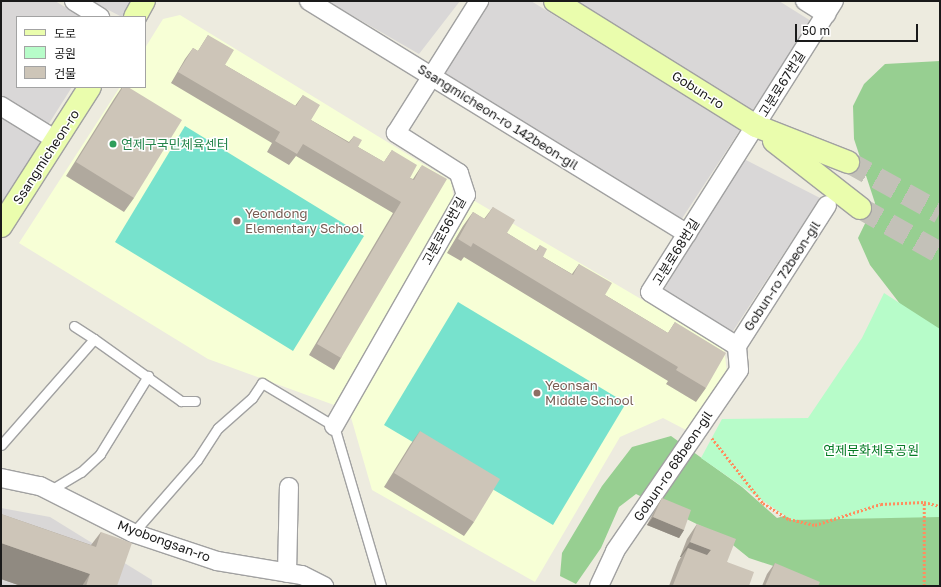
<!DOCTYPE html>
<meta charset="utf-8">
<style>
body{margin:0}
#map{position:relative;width:941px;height:587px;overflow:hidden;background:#edebdf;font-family:"Golos Text","Noto Sans KR",sans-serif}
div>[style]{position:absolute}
.residential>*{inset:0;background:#d9d7d7}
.education>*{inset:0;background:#f7ffd6}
.forest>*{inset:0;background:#97cf91}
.park>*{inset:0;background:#b7fcc9}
.pitch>*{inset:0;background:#77e2cd}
.secondary-tunnel>*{height:22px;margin-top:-11px;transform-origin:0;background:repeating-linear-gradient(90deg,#c3c1b8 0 22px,transparent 0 33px)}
.path>*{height:2.5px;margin-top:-1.25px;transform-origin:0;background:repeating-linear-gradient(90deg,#ff8d5e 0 2px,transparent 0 4px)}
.roads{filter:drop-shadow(1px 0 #a1a1a1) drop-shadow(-1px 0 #a1a1a1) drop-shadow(0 1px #a1a1a1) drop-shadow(0 -1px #a1a1a1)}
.lane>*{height:9px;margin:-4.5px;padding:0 4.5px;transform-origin:4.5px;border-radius:4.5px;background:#fff}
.street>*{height:18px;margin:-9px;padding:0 9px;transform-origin:9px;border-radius:9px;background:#fff}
.secondary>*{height:22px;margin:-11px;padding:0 11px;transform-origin:11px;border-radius:11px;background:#eafdad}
.wall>*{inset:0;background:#b0a99e}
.shaded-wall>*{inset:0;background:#908a81}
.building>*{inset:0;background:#cdc5b8}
.dots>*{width:11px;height:11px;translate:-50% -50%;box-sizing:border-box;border:2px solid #fff;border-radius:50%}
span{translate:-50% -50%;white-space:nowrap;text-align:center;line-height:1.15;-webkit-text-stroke:3px #fff;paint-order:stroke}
.street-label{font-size:13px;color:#1a1a1a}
.leisure-label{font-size:13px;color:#27864d}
.left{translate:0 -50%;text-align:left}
.education-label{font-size:13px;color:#785e54}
.park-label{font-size:13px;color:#057b25}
.frame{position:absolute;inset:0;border:2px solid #1a1a1a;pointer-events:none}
.legend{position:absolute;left:16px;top:16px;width:130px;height:72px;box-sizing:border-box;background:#fff;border:1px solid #a3a3a3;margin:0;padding:5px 7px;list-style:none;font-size:12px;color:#1a1a1a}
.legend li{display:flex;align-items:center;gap:8px;height:20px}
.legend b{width:20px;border:1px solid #a3a3a3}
.scale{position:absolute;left:795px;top:24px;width:123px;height:18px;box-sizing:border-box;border:2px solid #1a1a1a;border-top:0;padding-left:5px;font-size:12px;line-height:14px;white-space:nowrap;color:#1a1a1a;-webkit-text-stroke:3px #fff;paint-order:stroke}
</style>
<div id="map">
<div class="residential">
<i style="clip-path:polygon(1px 1px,55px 1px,82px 17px,17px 17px,17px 87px,72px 87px,48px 125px,1px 96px)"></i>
<i style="clip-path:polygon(91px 1px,132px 1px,122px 17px)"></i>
<i style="clip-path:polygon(327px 1px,460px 1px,419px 54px)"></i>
<i style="clip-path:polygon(490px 1px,531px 1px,740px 130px,681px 220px,445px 73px)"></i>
<i style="clip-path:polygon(572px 1px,779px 1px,811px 21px,752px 111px)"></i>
<i style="clip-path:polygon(1px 115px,43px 139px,1px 208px)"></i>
<i style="clip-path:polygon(744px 159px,820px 198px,731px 334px,663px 291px)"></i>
<i style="clip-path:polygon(1px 508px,50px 517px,152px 580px,152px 586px,1px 586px)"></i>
</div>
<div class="education">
<i style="clip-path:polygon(180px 15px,451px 181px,454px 199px,334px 405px,208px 359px,19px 243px,120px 87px,145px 87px,145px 48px,163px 19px)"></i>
<i style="clip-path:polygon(473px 200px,724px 348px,727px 372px,686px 430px,663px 418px,620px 437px,535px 582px,372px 490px,350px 414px)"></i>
</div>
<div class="forest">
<i style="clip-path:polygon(940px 61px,940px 345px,914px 322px,870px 265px,858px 238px,875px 203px,854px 139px,853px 106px,864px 84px,885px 64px)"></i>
<i style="clip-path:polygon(671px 436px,742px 487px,777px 518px,834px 501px,940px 508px,940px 586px,811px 586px,792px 572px,749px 558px,723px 537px,636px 494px,619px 507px,601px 548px,576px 584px,560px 576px,562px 553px,602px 486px,632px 447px)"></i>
</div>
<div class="park">
<i style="clip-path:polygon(884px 293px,940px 329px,940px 517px,791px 520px,701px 458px,722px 419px,808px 418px,862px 338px)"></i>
</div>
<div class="pitch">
<i style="clip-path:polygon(185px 126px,364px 236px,293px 351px,115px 242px)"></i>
<i style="clip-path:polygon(458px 302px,626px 403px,553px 525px,384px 425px)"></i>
</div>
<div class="secondary-tunnel">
<i style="left:848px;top:162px;width:105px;rotate:29deg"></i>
<i style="left:860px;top:208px;width:92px;rotate:29.4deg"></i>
</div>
<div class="path">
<i style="left:712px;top:438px;width:83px;rotate:51.9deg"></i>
<i style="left:763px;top:503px;width:31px;rotate:32deg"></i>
<i style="left:789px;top:519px;width:27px;rotate:13deg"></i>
<i style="left:815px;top:525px;width:69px;rotate:-17.7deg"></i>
<i style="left:881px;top:504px;width:43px;rotate:-2.7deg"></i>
<i style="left:924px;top:502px;width:16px;rotate:14deg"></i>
<i style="left:924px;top:586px;width:84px;rotate:-90deg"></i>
</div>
<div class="roads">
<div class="lane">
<i style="left:74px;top:326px;width:24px;rotate:33deg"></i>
<i style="left:1px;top:445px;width:141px;rotate:-48.7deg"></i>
<i style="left:94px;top:339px;width:107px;rotate:35.5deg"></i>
<i style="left:181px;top:401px;width:14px"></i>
<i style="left:49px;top:491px;width:37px;rotate:-31deg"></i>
<i style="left:81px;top:472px;width:26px;rotate:-43deg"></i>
<i style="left:100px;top:454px;width:92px;rotate:-58.4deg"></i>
<i style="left:133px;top:533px;width:97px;rotate:-48.8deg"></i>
<i style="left:197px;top:460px;width:38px;rotate:-57deg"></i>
<i style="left:218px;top:428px;width:45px;rotate:-41.4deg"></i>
<i style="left:252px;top:398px;width:18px;rotate:-56deg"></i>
<i style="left:262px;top:383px;width:84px;rotate:30.8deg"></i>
<i style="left:334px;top:426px;width:167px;rotate:73.6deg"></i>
</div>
<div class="street">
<i style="left:74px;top:1px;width:31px;rotate:32deg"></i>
<i style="left:309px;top:1px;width:444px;rotate:31.6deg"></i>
<i style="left:805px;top:1px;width:25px;rotate:32deg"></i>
<i style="left:1px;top:106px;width:65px;rotate:31.7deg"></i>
<i style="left:737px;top:346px;width:102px;rotate:-148.2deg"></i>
<i style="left:650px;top:292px;width:344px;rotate:-57.7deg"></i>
<i style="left:737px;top:346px;width:167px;rotate:-57.4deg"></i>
<i style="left:334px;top:426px;width:266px;rotate:-60.3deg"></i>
<i style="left:466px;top:195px;width:23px;rotate:-108deg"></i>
<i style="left:459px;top:173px;width:75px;rotate:-147.6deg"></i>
<i style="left:396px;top:133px;width:156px;rotate:-57.8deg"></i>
<i style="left:1px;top:478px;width:40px;rotate:12deg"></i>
<i style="left:40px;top:486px;width:104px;rotate:26.8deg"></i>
<i style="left:133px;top:533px;width:89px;rotate:18.4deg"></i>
<i style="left:217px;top:561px;width:86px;rotate:9.4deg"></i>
<i style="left:302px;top:575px;width:25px;rotate:27deg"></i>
<i style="left:287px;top:573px;width:86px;rotate:-88.7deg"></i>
<i style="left:599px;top:586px;width:38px;rotate:-65deg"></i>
<i style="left:615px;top:551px;width:219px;rotate:-55.6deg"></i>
<i style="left:739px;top:370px;width:24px;rotate:-95deg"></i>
</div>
<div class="secondary">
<i style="left:555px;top:1px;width:237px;rotate:31.9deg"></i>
<i style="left:756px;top:126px;width:99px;rotate:21.4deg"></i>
<i style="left:135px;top:17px;width:18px;rotate:-61deg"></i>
<i style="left:774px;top:141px;width:109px;rotate:37.9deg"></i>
<i style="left:1px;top:226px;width:165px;rotate:-57.4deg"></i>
</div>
</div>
<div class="wall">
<i style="clip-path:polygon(208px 35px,225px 65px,295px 106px,303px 95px,311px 120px,349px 142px,354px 136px,358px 147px,384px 162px,392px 150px,410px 178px,413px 179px,422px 165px,341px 358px,334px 370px,309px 355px,393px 213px,296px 156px,289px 165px,267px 152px,272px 143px,171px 83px,185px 59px,193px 48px,198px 51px)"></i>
<i style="clip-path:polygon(122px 87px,134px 198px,124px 212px,66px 176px,114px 99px)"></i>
<i style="clip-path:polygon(493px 207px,507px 233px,536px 251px,540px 245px,543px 257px,572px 274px,579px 264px,605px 295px,668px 333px,675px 322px,706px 388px,696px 402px,666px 384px,668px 381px,464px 257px,461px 261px,447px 253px,463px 226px,473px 212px,484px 219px)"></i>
<i style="clip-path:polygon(420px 431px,474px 522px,464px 536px,384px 487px,410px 445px)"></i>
<i style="clip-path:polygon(662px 498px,684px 530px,679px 538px,647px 525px,657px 506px)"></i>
<i style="clip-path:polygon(1px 514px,91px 545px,101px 532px,117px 586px,21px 586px,1px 579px)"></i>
<i style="clip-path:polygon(697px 524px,727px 562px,749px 586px,669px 586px,678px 562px,681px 557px,680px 557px,687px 539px)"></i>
<i style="clip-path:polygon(775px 563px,818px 586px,762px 586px,767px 574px)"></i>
</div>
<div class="shaded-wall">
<i style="clip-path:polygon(653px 517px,684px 530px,679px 538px,647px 525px)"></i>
<i style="clip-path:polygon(690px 542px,711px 550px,701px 565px,688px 548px,681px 557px,680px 557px)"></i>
<i style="clip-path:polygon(1px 543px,90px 574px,82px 586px,21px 586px,1px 579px)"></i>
</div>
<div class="building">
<i style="clip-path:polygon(208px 35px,234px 50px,225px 65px,296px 106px,303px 95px,320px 105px,311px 120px,349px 143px,354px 136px,362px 140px,358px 147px,384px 162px,392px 150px,417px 165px,410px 178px,414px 180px,422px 165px,447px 179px,341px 358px,317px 344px,401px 202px,303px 144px,297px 154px,275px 141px,280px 132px,178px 72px,193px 48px,198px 51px)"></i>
<i style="clip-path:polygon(123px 87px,128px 87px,182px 120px,134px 198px,76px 162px)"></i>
<i style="clip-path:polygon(493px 207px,515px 220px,507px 233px,537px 251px,540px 245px,547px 249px,543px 257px,573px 275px,579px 264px,612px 283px,605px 295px,668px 333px,675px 322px,726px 353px,706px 388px,676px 370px,678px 367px,473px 243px,471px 247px,458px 239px,473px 212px,485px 219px)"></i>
<i style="clip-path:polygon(420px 431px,500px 479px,474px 522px,394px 473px)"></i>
<i style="clip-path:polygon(662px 498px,691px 510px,684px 530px,653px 517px)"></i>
<i style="clip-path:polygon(1px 514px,96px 547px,101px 532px,132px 543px,117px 586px,86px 586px,90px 574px,1px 543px)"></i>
<i style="clip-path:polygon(697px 524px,736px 539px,727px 562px,754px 572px,749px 586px,675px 586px,673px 585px,688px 548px,707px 555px,711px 550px,690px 542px)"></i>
<i style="clip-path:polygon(775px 563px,820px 582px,818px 586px,765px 586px)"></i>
</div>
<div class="dots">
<i style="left:113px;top:144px;background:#2e9e5b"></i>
<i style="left:237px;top:221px;background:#8d6e63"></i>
<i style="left:537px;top:393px;background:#8d6e63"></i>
</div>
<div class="street-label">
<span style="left:782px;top:84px;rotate:-58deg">고분로67번길</span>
<span style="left:698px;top:90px;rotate:32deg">Gobun-ro</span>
<span style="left:498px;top:117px;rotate:32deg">Ssangmicheon-ro 142beon-gil</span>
<span style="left:46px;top:157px;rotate:-57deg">Ssangmicheon-ro</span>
<span style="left:444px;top:231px;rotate:-61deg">고분로56번길</span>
<span style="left:676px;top:252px;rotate:-58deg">고분로68번길</span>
<span style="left:782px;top:276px;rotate:-57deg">Gobun-ro 72beon-gil</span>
<span style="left:673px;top:466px;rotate:-56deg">Gobun-ro 68beon-gil</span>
<span style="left:164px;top:541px;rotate:20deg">Myobongsan-ro</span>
</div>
<div class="leisure-label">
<span class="left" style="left:121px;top:144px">연제구국민체육센터</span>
</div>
<div class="education-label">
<span class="left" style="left:245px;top:221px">Yeondong<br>Elementary School</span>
<span class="left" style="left:545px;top:393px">Yeonsan<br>Middle School</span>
</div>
<div class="park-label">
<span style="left:871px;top:450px">연제문화체육공원</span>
</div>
<div class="frame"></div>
<ul class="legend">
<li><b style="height:5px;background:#eafdad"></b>도로</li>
<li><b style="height:11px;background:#b7fcc9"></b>공원</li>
<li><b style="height:11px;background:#cdc5b8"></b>건물</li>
</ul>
<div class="scale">50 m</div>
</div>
